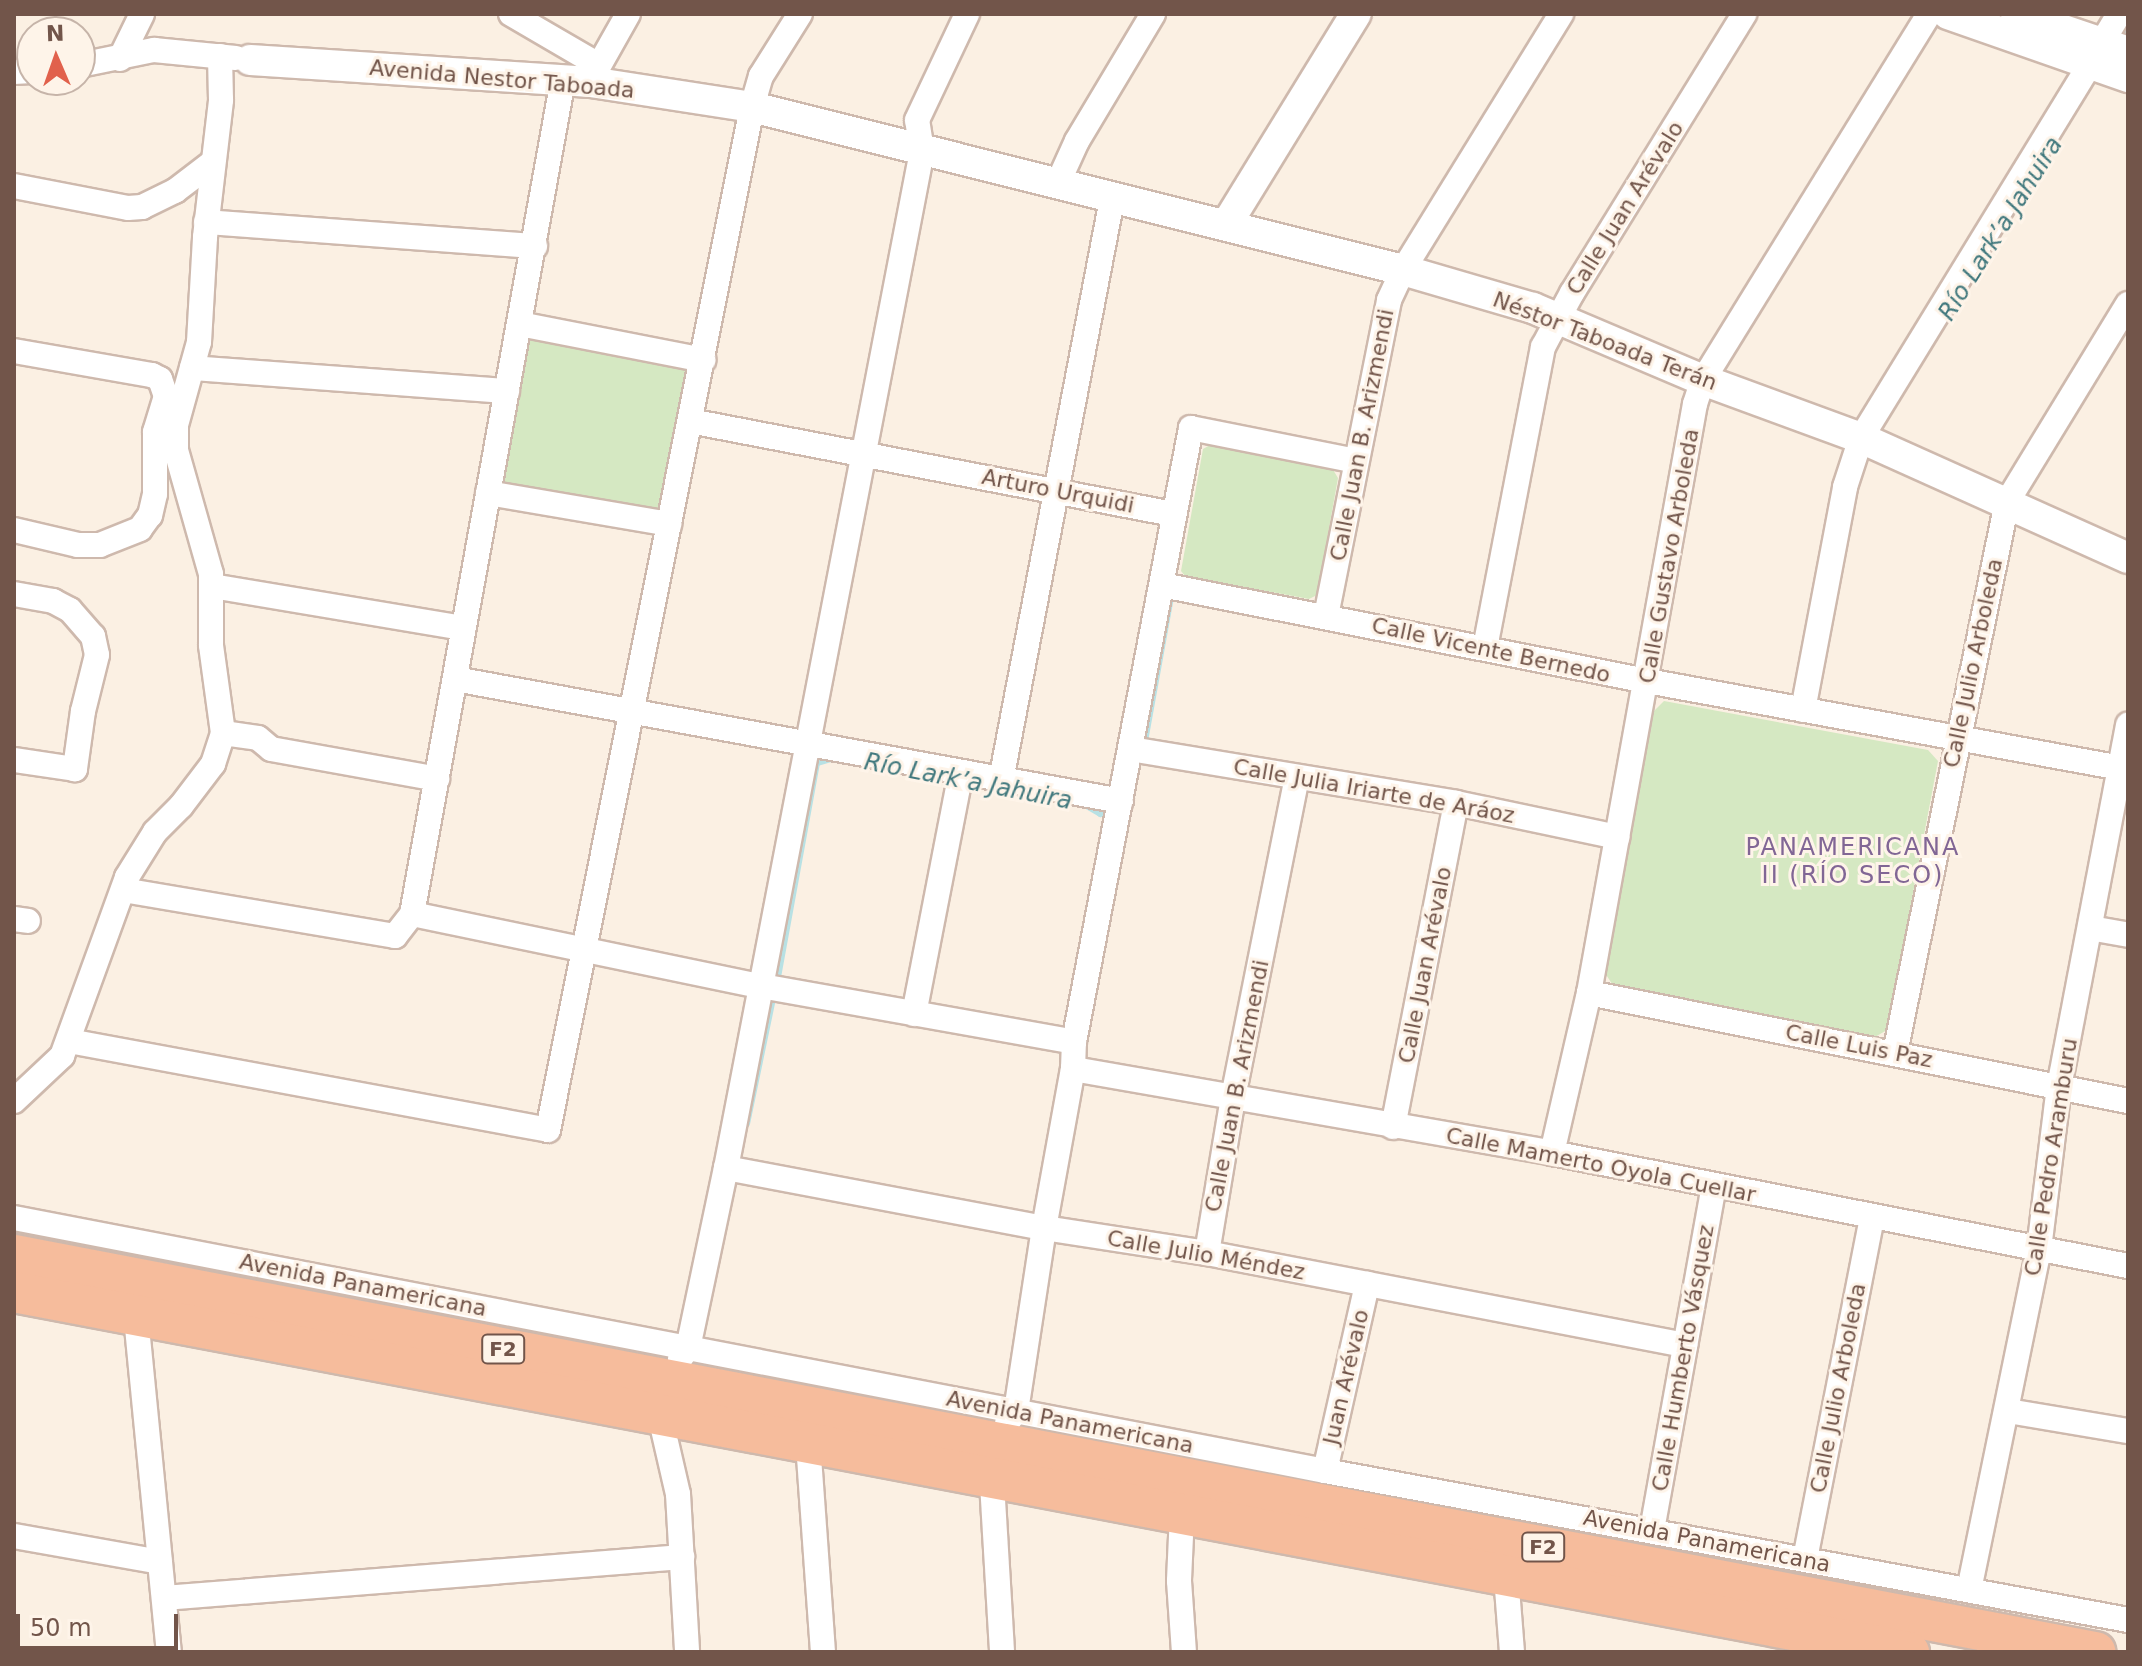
<!DOCTYPE html>
<meta charset="utf-8">
<style>
body{margin:0}
#map{position:relative;width:2142px;height:1666px;overflow:hidden;background:#fbf0e3;font-family:"DejaVu Sans",sans-serif}
div>[style]{position:absolute}
.green>*{inset:0;background:#d5e8c2}
.stream>*{height:6px;margin:-3px;padding:0 3px;transform-origin:3px;border-radius:3px;background:#b8e1e4}
.roads{filter:drop-shadow(2px 0 #ceb9ad) drop-shadow(-2px 0 #ceb9ad) drop-shadow(0 2px #ceb9ad) drop-shadow(0 -2px #ceb9ad)}
.minor>*{height:24px;margin:-12px;padding:0 12px;transform-origin:12px;border-radius:12px;background:#fff}
.tertiary>*{height:30px;margin:-15px;padding:0 15px;transform-origin:15px;border-radius:15px;background:#fff}
.trunk>*{height:40px;margin:-20px;padding:0 20px;transform-origin:20px;border-radius:20px;background:#f6bc9c}
span{translate:-50% -50%;white-space:nowrap;text-align:center;line-height:1.15;-webkit-text-stroke:6px #fef4e9;paint-order:stroke}
.shield-label span{padding:2px 6px;background:#fef4e9;border:2px solid;border-radius:6px;-webkit-text-stroke-width:0}
.shield-label{font-size:20px;color:#72554a;font-weight:700}
.street-label{font-size:22px;color:#72554a}
.water-label{font-size:24px;color:#42797e;font-style:italic}
.neighbourhood-label{font-size:24px;color:#816695;letter-spacing:2px}
.frame{position:absolute;inset:0;border:16px solid #72554a;pointer-events:none}
.north{position:absolute;left:16px;top:16px;width:80px;height:80px;box-sizing:border-box;background:#fef4e9;border:2px solid #c6b4a9;border-radius:50%;rotate:358deg;font-size:22px;font-weight:700;line-height:32px;text-align:center;color:#72554a}
.north::after{content:'';display:block;margin:auto;width:28px;height:36px;background:#e1614c;clip-path:polygon(50% 0,100% 100%,50% 72%,0 100%)}
.scale{position:absolute;left:16px;top:1614px;width:162px;height:36px;box-sizing:border-box;border:4px solid #72554a;border-top:0;padding-left:10px;font-size:24px;line-height:28px;white-space:nowrap;color:#72554a;-webkit-text-stroke:6px #fef4e9;paint-order:stroke}
</style>
<div id="map">
<div class="green">
<i style="clip-path:polygon(536px 336px,685px 363px,690px 371px,664px 509px,659px 512px,507px 486px,504px 480px,528px 341px)"></i>
<i style="clip-path:polygon(1210px 445px,1332px 468px,1338px 478px,1317px 595px,1309px 599px,1185px 576px,1181px 571px,1203px 449px)"></i>
<i style="clip-path:polygon(1664px 701px,1928px 750px,1938px 761px,1887px 1030px,1875px 1037px,1614px 987px,1605px 973px,1654px 711px)"></i>
</div>
<div class="stream">
<i style="left:2118px;top:39px;width:16px;rotate:-55deg"></i>
<i style="left:1144px;top:747px;width:152px;rotate:-79.8deg"></i>
<i style="left:1083px;top:804px;width:20px;rotate:30deg"></i>
<i style="left:1100px;top:814px;width:13px;rotate:-61deg"></i>
<i style="left:777px;top:983px;width:224px;rotate:-79.7deg"></i>
<i style="left:817px;top:763px;width:18px;rotate:-16deg"></i>
<i style="left:747px;top:1124px;width:133px;rotate:-78.3deg"></i>
</div>
<div class="roads">
<div class="minor">
<i style="left:511px;top:14px;width:99px;rotate:30.2deg"></i>
<i style="left:2101px;top:44px;width:35px;rotate:-59deg"></i>
<i style="left:120px;top:59px;width:50px;rotate:-63.9deg"></i>
<i style="left:80px;top:65px;width:76px;rotate:-11.5deg"></i>
<i style="left:154px;top:50px;width:82px;rotate:5.6deg"></i>
<i style="left:14px;top:72px;width:18px;rotate:-3deg"></i>
<i style="left:592px;top:78px;width:73px;rotate:-60.6deg"></i>
<i style="left:1057px;top:185px;width:48px;rotate:-65.6deg"></i>
<i style="left:1077px;top:141px;width:148px;rotate:-59.1deg"></i>
<i style="left:14px;top:186px;width:116px;rotate:10.9deg"></i>
<i style="left:128px;top:208px;width:14px;rotate:-4deg"></i>
<i style="left:142px;top:207px;width:37px;rotate:-26deg"></i>
<i style="left:175px;top:191px;width:48px;rotate:-37.3deg"></i>
<i style="left:206px;top:222px;width:330px;rotate:4.2deg"></i>
<i style="left:520px;top:324px;width:187px;rotate:11.1deg"></i>
<i style="left:14px;top:351px;width:140px;rotate:9.9deg"></i>
<i style="left:152px;top:375px;width:9px;rotate:27deg"></i>
<i style="left:160px;top:379px;width:18px;rotate:71deg"></i>
<i style="left:166px;top:396px;width:38px;rotate:107deg"></i>
<i style="left:155px;top:432px;width:62px;rotate:90deg"></i>
<i style="left:155px;top:494px;width:22px;rotate:103deg"></i>
<i style="left:150px;top:515px;width:17px;rotate:126deg"></i>
<i style="left:140px;top:529px;width:43px;rotate:158.2deg"></i>
<i style="left:100px;top:545px;width:22px;rotate:180deg"></i>
<i style="left:78px;top:545px;width:66px;rotate:-166.8deg"></i>
<i style="left:192px;top:368px;width:316px;rotate:4.2deg"></i>
<i style="left:690px;top:421px;width:493px;rotate:10.9deg"></i>
<i style="left:488px;top:493px;width:184px;rotate:9.7deg"></i>
<i style="left:1162px;top:585px;width:494px;rotate:11.2deg"></i>
<i style="left:1647px;top:681px;width:489px;rotate:10.4deg"></i>
<i style="left:212px;top:586px;width:255px;rotate:9.5deg"></i>
<i style="left:14px;top:594px;width:40px;rotate:10deg"></i>
<i style="left:53px;top:601px;width:19px;rotate:28deg"></i>
<i style="left:70px;top:610px;width:35px;rotate:49deg"></i>
<i style="left:93px;top:636px;width:19px;rotate:78deg"></i>
<i style="left:97px;top:655px;width:58px;rotate:104deg"></i>
<i style="left:83px;top:711px;width:59px;rotate:97.9deg"></i>
<i style="left:75px;top:769px;width:62px;rotate:-171.6deg"></i>
<i style="left:1326px;top:616px;width:322px;rotate:-78.7deg"></i>
<i style="left:1389px;top:300px;width:33px;rotate:-65deg"></i>
<i style="left:1403px;top:270px;width:301px;rotate:-58.3deg"></i>
<i style="left:1485px;top:648px;width:307px;rotate:-79.1deg"></i>
<i style="left:1543px;top:347px;width:61px;rotate:-61.8deg"></i>
<i style="left:1572px;top:293px;width:328px;rotate:-58.3deg"></i>
<i style="left:455px;top:679px;width:677px;rotate:10.38deg"></i>
<i style="left:1803px;top:710px;width:227px;rotate:-79.3deg"></i>
<i style="left:1845px;top:487px;width:52px;rotate:-71.9deg"></i>
<i style="left:1861px;top:438px;width:439px;rotate:-58.5deg"></i>
<i style="left:223px;top:733px;width:35px;rotate:8deg"></i>
<i style="left:258px;top:738px;width:17px;rotate:40deg"></i>
<i style="left:271px;top:749px;width:169px;rotate:10.2deg"></i>
<i style="left:1131px;top:749px;width:329px;rotate:9.4deg"></i>
<i style="left:1456px;top:803px;width:165px;rotate:11.9deg"></i>
<i style="left:1001px;top:780px;width:592px;rotate:-79.18deg"></i>
<i style="left:123px;top:890px;width:276px;rotate:9.6deg"></i>
<i style="left:395px;top:936px;width:28px;rotate:-52deg"></i>
<i style="left:412px;top:914px;width:848px;rotate:-79.74deg"></i>
<i style="left:412px;top:914px;width:356px;rotate:11.7deg"></i>
<i style="left:761px;top:986px;width:318px;rotate:10.1deg"></i>
<i style="left:14px;top:919px;width:14px;rotate:8deg"></i>
<i style="left:2090px;top:928px;width:39px;rotate:10deg"></i>
<i style="left:1589px;top:993px;width:550px;rotate:11.33deg"></i>
<i style="left:914px;top:1014px;width:246px;rotate:-79deg"></i>
<i style="left:69px;top:1041px;width:487px;rotate:10.5deg"></i>
<i style="left:548px;top:1130px;width:1043px;rotate:-78.72deg"></i>
<i style="left:752px;top:107px;width:32px;rotate:-74deg"></i>
<i style="left:761px;top:76px;width:73px;rotate:-57.8deg"></i>
<i style="left:1895px;top:1053px;width:562px;rotate:-78.51deg"></i>
<i style="left:2007px;top:502px;width:232px;rotate:-58.6deg"></i>
<i style="left:1073px;top:1069px;width:486px;rotate:9.9deg"></i>
<i style="left:1552px;top:1153px;width:587px;rotate:11.1deg"></i>
<i style="left:14px;top:1101px;width:66px;rotate:-43.2deg"></i>
<i style="left:62px;top:1056px;width:190px;rotate:-70deg"></i>
<i style="left:127px;top:877px;width:53px;rotate:-58.1deg"></i>
<i style="left:155px;top:832px;width:37px;rotate:-45deg"></i>
<i style="left:181px;top:806px;width:53px;rotate:-52.7deg"></i>
<i style="left:213px;top:764px;width:33px;rotate:-72deg"></i>
<i style="left:223px;top:733px;width:89px;rotate:-97.8deg"></i>
<i style="left:211px;top:645px;width:71px;rotate:-90deg"></i>
<i style="left:211px;top:574px;width:129px;rotate:-105.8deg"></i>
<i style="left:176px;top:450px;width:25px;rotate:-90deg"></i>
<i style="left:176px;top:425px;width:86px;rotate:-74.5deg"></i>
<i style="left:199px;top:342px;width:105px;rotate:-86.7deg"></i>
<i style="left:205px;top:237px;width:138px;rotate:-83.3deg"></i>
<i style="left:221px;top:100px;width:44px;rotate:-91.3deg"></i>
<i style="left:1393px;top:1127px;width:330px;rotate:-79deg"></i>
<i style="left:1552px;top:1153px;width:164px;rotate:-77deg"></i>
<i style="left:1589px;top:993px;width:598px;rotate:-79.8deg"></i>
<i style="left:1695px;top:404px;width:25px;rotate:-72deg"></i>
<i style="left:1703px;top:380px;width:430px;rotate:-58.3deg"></i>
<i style="left:726px;top:1168px;width:324px;rotate:10.7deg"></i>
<i style="left:1044px;top:1228px;width:165px;rotate:8.7deg"></i>
<i style="left:1207px;top:1253px;width:487px;rotate:10.9deg"></i>
<i style="left:14px;top:1218px;width:1335px;rotate:10.92deg"></i>
<i style="left:1325px;top:1471px;width:817px;rotate:10.51deg"></i>
<i style="left:1207px;top:1253px;width:158px;rotate:-80.5deg"></i>
<i style="left:1233px;top:1097px;width:325px;rotate:-78.7deg"></i>
<i style="left:136px;top:1317px;width:337px;rotate:84.4deg"></i>
<i style="left:680px;top:1359px;width:14px;rotate:-54deg"></i>
<i style="left:688px;top:1348px;width:184px;rotate:-78.1deg"></i>
<i style="left:726px;top:1168px;width:1036px;rotate:-79.09deg"></i>
<i style="left:922px;top:151px;width:31px;rotate:-99deg"></i>
<i style="left:917px;top:120px;width:117px;rotate:-64.7deg"></i>
<i style="left:661px;top:1407px;width:9px;rotate:96deg"></i>
<i style="left:660px;top:1416px;width:80px;rotate:77deg"></i>
<i style="left:678px;top:1494px;width:158px;rotate:86.7deg"></i>
<i style="left:2008px;top:1411px;width:122px;rotate:9.5deg"></i>
<i style="left:1007px;top:1423px;width:15px;rotate:-53deg"></i>
<i style="left:1016px;top:1411px;width:185px;rotate:-81.3deg"></i>
<i style="left:1044px;top:1228px;width:162px;rotate:-79.7deg"></i>
<i style="left:1073px;top:1069px;width:27px;rotate:-88deg"></i>
<i style="left:1074px;top:1042px;width:625px;rotate:-79.21deg"></i>
<i style="left:1191px;top:428px;width:168px;rotate:11.3deg"></i>
<i style="left:808px;top:1443px;width:210px;rotate:85.9deg"></i>
<i style="left:991px;top:1466px;width:186px;rotate:86.6deg"></i>
<i style="left:1325px;top:1471px;width:192px;rotate:-77.3deg"></i>
<i style="left:1182px;top:1514px;width:67px;rotate:92.6deg"></i>
<i style="left:1179px;top:1581px;width:71px;rotate:86deg"></i>
<i style="left:1652px;top:1530px;width:350px;rotate:-79.8deg"></i>
<i style="left:14px;top:1536px;width:148px;rotate:10.1deg"></i>
<i style="left:1805px;top:1559px;width:349px;rotate:-78.9deg"></i>
<i style="left:1506px;top:1576px;width:76px;rotate:85.5deg"></i>
<i style="left:1969px;top:1590px;width:348px;rotate:-78.4deg"></i>
<i style="left:2039px;top:1249px;width:163px;rotate:-83deg"></i>
<i style="left:2059px;top:1087px;width:369px;rotate:-79.2deg"></i>
<i style="left:164px;top:1598px;width:520px;rotate:-4.53deg"></i>
</div>
<div class="tertiary">
<i style="left:1948px;top:14px;width:191px;rotate:19.3deg"></i>
<i style="left:2016px;top:14px;width:118px;rotate:18.7deg"></i>
<i style="left:250px;top:60px;width:342px;rotate:3.7deg"></i>
<i style="left:591px;top:82px;width:163px;rotate:8.8deg"></i>
<i style="left:752px;top:107px;width:671px;rotate:14.06deg"></i>
<i style="left:1403px;top:270px;width:135px;rotate:16.3deg"></i>
<i style="left:1533px;top:308px;width:185px;rotate:23deg"></i>
<i style="left:1703px;top:380px;width:168px;rotate:20.2deg"></i>
<i style="left:1861px;top:438px;width:293px;rotate:24.2deg"></i>
<i style="left:1226px;top:225px;width:248px;rotate:-58.4deg"></i>
</div>
<div class="trunk">
<i style="left:14px;top:1255px;width:2119px;rotate:10.8deg"></i>
<i style="left:14px;top:1292px;width:1929px;rotate:10.76deg"></i>
</div>
</div>
<div class="shield-label">
<span style="left:503px;top:1349px">F2</span>
<span style="left:1543px;top:1547px">F2</span>
</div>
<div class="street-label">
<span style="left:502px;top:79px;rotate:5deg">Avenida Nestor Taboada</span>
<span style="left:1625px;top:208px;rotate:-58deg">Calle Juan Arévalo</span>
<span style="left:1605px;top:341px;rotate:21deg">Néstor Taboada Terán</span>
<span style="left:1362px;top:435px;rotate:-79deg">Calle Juan B. Arizmendi</span>
<span style="left:1058px;top:491px;rotate:11deg">Arturo Urquidi</span>
<span style="left:1669px;top:556px;rotate:-80deg">Calle Gustavo Arboleda</span>
<span style="left:1491px;top:650px;rotate:12deg">Calle Vicente Bernedo</span>
<span style="left:1973px;top:663px;rotate:-78deg">Calle Julio Arboleda</span>
<span style="left:1374px;top:791px;rotate:10deg">Calle Julia Iriarte de Aráoz</span>
<span style="left:1425px;top:965px;rotate:-79deg">Calle Juan Arévalo</span>
<span style="left:1859px;top:1046px;rotate:11deg">Calle Luis Paz</span>
<span style="left:1237px;top:1086px;rotate:-79deg">Calle Juan B. Arizmendi</span>
<span style="left:2051px;top:1157px;rotate:-81deg">Calle Pedro Aramburu</span>
<span style="left:1601px;top:1165px;rotate:11deg">Calle Mamerto Oyola Cuellar</span>
<span style="left:1206px;top:1255px;rotate:10deg">Calle Julio Méndez</span>
<span style="left:363px;top:1285px;rotate:11deg">Avenida Panamericana</span>
<span style="left:1683px;top:1358px;rotate:-80deg">Calle Humberto Vásquez</span>
<span style="left:1346px;top:1377px;rotate:-77deg">Juan Arévalo</span>
<span style="left:1838px;top:1388px;rotate:-79deg">Calle Julio Arboleda</span>
<span style="left:1070px;top:1422px;rotate:11deg">Avenida Panamericana</span>
<span style="left:1707px;top:1541px;rotate:11deg">Avenida Panamericana</span>
</div>
<div class="water-label">
<span style="left:2001px;top:229px;rotate:-58deg">Río Lark’a Jahuira</span>
<span style="left:968px;top:782px;rotate:11deg">Río Lark’a Jahuira</span>
</div>
<div class="neighbourhood-label">
<span style="left:1853px;top:862px">PANAMERICANA<br>II (RÍO SECO)</span>
</div>
<div class="frame"></div>
<div class="north">N</div>
<div class="scale">50 m</div>
</div>
